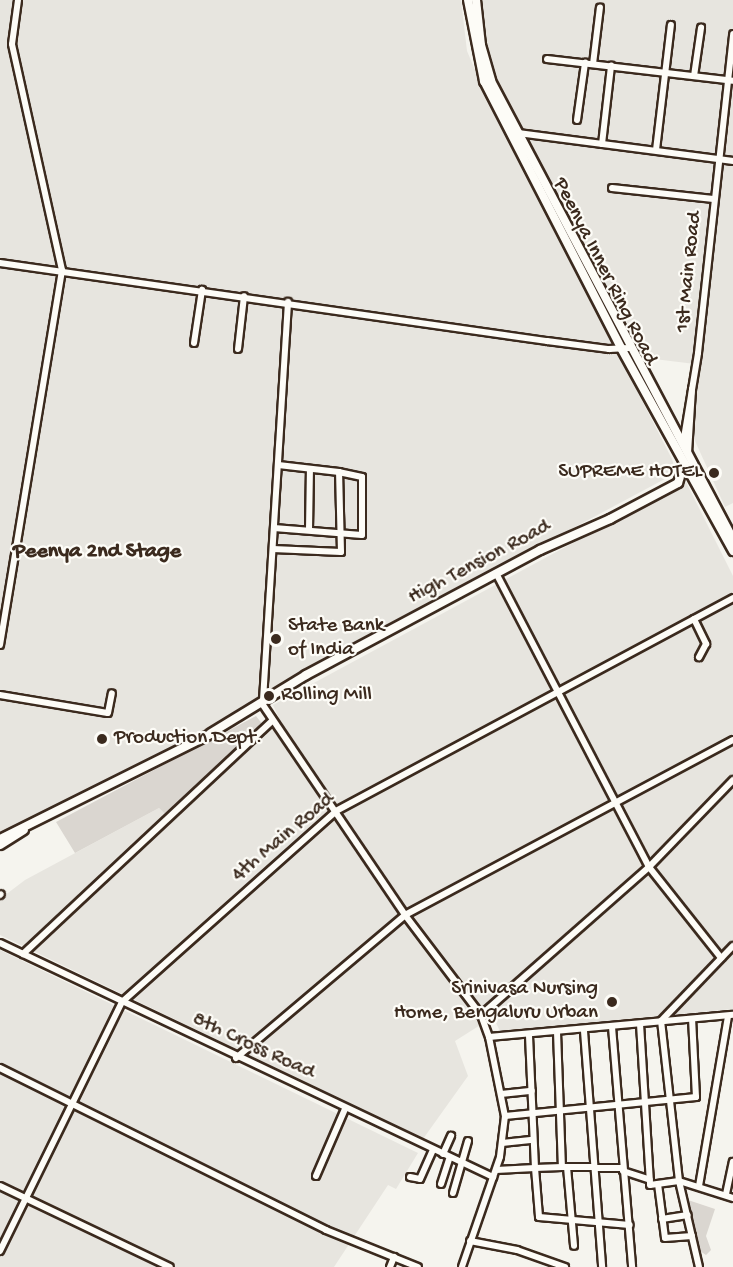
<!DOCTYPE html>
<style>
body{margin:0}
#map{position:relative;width:733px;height:1267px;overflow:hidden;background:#f5f4ee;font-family:"Gochi Hand",sans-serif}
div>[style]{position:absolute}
.built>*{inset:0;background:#e7e5df}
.green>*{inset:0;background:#dad6d0}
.roads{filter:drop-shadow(2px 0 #3b2a1e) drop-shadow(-2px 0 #3b2a1e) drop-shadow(0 2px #3b2a1e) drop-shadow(0 -2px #3b2a1e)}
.minor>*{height:6px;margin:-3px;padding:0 3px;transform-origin:3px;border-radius:3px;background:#fdfcf7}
.major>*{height:8px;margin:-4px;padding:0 4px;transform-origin:4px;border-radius:4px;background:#fdfcf7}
.dots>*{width:16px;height:16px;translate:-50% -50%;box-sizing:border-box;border:3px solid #fdfcf7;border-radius:50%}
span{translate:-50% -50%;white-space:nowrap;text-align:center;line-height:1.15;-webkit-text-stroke:4.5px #fdfcf7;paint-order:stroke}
.street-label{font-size:21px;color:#3b2a1e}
.poi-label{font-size:21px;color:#3b2a1e}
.right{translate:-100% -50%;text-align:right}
.left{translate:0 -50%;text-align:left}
.neighbourhood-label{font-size:22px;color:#3b2a1e;font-weight:700}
</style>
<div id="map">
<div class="built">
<i style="clip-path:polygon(0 0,461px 0,467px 51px,486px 96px,672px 459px,676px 473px,302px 673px,224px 723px,0 836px)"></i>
<i style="clip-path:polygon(479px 0,733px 0,733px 503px,725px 507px,690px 430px,695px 364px,646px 358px,488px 65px)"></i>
<i style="clip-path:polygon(686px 482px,733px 576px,733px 1009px,500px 1031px,493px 1017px,455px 1041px,468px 1076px,423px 1139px,0 935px,0 899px,25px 880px,159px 808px,171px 820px,281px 722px,273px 705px)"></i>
<i style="clip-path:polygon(0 950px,418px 1153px,396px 1189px,388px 1185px,334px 1267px,0 1267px)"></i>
</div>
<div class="green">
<i style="clip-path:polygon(256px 716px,263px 725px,167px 816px,159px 808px,75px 853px,56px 822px)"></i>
<i style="clip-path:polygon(688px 1200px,715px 1209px,706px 1236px,711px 1250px,706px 1255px,697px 1249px)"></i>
</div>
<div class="roads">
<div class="minor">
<i style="left:547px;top:59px;width:187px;rotate:6.7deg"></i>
<i style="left:593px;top:64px;width:57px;rotate:-83deg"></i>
<i style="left:694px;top:76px;width:49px;rotate:-81.7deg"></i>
<i style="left:577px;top:120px;width:58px;rotate:-82deg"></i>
<i style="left:518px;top:133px;width:217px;rotate:7.4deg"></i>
<i style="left:602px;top:144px;width:79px;rotate:-83.4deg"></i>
<i style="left:656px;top:150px;width:126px;rotate:-83.2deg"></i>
<i style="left:612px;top:188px;width:102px;rotate:6.2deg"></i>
<i style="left:0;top:263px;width:553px;rotate:8.12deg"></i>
<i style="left:547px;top:341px;width:63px;rotate:7.4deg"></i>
<i style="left:609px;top:349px;width:20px;rotate:-3deg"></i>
<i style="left:194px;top:343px;width:54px;rotate:-81.4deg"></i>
<i style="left:238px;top:349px;width:53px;rotate:-83.5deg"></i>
<i style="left:683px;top:444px;width:92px;rotate:-80.6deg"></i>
<i style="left:698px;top:353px;width:321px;rotate:-83.7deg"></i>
<i style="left:688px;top:453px;width:64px;rotate:-86.4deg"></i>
<i style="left:274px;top:528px;width:88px;rotate:4.5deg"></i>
<i style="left:362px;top:535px;width:58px;rotate:-90deg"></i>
<i style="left:362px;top:477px;width:24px;rotate:-168deg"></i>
<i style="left:309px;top:530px;width:61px;rotate:-89.1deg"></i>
<i style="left:273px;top:549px;width:68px;rotate:2.5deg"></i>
<i style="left:341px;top:552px;width:80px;rotate:-91.4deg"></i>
<i style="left:339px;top:472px;width:61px;rotate:-173.5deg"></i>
<i style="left:496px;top:573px;width:331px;rotate:62.5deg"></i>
<i style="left:649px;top:867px;width:116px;rotate:51.6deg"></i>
<i style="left:694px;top:619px;width:28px;rotate:64deg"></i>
<i style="left:706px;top:644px;width:15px;rotate:118deg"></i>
<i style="left:0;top:645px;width:380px;rotate:-80.6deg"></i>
<i style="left:62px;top:270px;width:231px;rotate:-102.5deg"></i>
<i style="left:12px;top:44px;width:44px;rotate:-82.2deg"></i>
<i style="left:0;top:695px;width:109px;rotate:9.5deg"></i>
<i style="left:108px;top:713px;width:20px;rotate:-79deg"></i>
<i style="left:263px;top:700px;width:399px;rotate:-86.4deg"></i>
<i style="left:263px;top:705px;width:254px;rotate:55.9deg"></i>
<i style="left:405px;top:915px;width:126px;rotate:52.8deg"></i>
<i style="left:481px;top:1015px;width:23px;rotate:70deg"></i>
<i style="left:489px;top:1037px;width:81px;rotate:78.6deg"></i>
<i style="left:505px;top:1116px;width:41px;rotate:97deg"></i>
<i style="left:500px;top:1157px;width:116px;rotate:109.1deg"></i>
<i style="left:0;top:895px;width:1px;rotate:-45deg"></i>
<i style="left:0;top:943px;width:546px;rotate:25.39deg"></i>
<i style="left:23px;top:954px;width:342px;rotate:-43.1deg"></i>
<i style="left:481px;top:1015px;width:224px;rotate:-41.4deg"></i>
<i style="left:649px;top:867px;width:121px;rotate:-46deg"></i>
<i style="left:640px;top:1024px;width:161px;rotate:86.4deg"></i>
<i style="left:650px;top:1185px;width:29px;rotate:-8deg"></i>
<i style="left:679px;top:1181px;width:57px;rotate:17.5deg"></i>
<i style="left:612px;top:1027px;width:241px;rotate:85.2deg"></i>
<i style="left:584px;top:1031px;width:237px;rotate:85.6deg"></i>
<i style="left:557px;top:1032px;width:135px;rotate:87.9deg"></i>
<i style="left:562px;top:1167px;width:27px;rotate:178deg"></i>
<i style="left:535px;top:1168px;width:49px;rotate:85.3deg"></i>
<i style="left:539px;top:1217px;width:91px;rotate:5deg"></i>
<i style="left:489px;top:1037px;width:245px;rotate:-5.2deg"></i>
<i style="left:236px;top:1058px;width:221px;rotate:-40.2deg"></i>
<i style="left:405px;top:915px;width:372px;rotate:-28.1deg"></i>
<i style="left:0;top:1068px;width:364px;rotate:26.4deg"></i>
<i style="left:326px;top:1230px;width:99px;rotate:21.9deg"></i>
<i style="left:501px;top:1094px;width:31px;rotate:-6deg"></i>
<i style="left:505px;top:1116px;width:192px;rotate:-5.7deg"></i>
<i style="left:696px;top:1097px;width:78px;rotate:-92.9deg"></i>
<i style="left:502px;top:1143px;width:31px;rotate:-6deg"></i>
<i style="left:443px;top:1154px;width:20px;rotate:-66deg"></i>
<i style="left:563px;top:1167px;width:30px"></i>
<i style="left:567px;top:1167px;width:79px;rotate:84.9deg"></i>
<i style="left:596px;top:1168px;width:26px"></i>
<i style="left:496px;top:1170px;width:39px;rotate:-3deg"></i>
<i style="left:535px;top:1168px;width:134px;rotate:-92.6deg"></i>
<i style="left:623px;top:1171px;width:28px;rotate:18deg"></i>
<i style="left:316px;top:1176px;width:73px;rotate:-66.6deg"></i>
<i style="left:410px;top:1177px;width:10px;rotate:11deg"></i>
<i style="left:420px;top:1179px;width:32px;rotate:-66deg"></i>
<i style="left:441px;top:1184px;width:28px;rotate:-72deg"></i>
<i style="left:658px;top:1184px;width:54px;rotate:82.6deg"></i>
<i style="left:665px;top:1238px;width:27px;rotate:-4deg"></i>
<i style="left:0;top:1186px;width:188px;rotate:25.5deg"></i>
<i style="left:699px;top:1186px;width:172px;rotate:-80.3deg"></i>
<i style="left:453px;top:1193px;width:54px;rotate:-73.9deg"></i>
<i style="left:726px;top:1194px;width:33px;rotate:-78deg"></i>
<i style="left:662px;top:1219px;width:26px;rotate:-9deg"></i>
<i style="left:470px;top:1241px;width:48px;rotate:10.8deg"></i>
<i style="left:517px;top:1250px;width:51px;rotate:19.5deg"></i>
<i style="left:0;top:1251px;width:277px;rotate:-63.9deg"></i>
<i style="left:122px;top:1002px;width:287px;rotate:-41.7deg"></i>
<i style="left:336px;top:811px;width:451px;rotate:-28.2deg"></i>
<i style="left:390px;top:1267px;width:11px;rotate:-68deg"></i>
<i style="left:699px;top:1267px;width:88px;rotate:-103.1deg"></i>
<i style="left:679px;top:1181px;width:161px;rotate:-96.4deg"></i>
<i style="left:661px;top:1021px;width:104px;rotate:-46.2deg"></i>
</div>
<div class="major">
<i style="left:468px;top:0;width:83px;rotate:78.8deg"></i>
<i style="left:484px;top:81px;width:300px;rotate:62.8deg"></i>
<i style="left:621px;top:348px;width:232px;rotate:61.1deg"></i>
<i style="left:476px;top:0;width:45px;rotate:83.7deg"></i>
<i style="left:481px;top:45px;width:37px;rotate:74deg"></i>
<i style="left:491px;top:81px;width:518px;rotate:62.15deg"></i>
<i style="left:211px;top:733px;width:111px;rotate:-31.4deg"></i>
<i style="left:306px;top:675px;width:265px;rotate:-28.1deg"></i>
<i style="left:540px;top:550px;width:77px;rotate:-23.9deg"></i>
<i style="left:610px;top:519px;width:77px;rotate:-27.9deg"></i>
<i style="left:678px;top:483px;width:6px;rotate:-72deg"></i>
<i style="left:0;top:839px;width:238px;rotate:-26.5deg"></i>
<i style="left:0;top:845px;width:28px;rotate:-32deg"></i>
</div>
</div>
<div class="dots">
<i style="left:714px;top:473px;background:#3b2a1e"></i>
<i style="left:276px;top:639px;background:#3b2a1e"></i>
<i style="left:269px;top:696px;background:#3b2a1e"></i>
<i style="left:102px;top:739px;background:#3b2a1e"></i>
<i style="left:612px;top:1002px;background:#3b2a1e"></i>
</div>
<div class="street-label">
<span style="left:604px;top:272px;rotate:63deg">Peenya Inner Ring Road</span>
<span style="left:690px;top:272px;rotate:-84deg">1st Main Road</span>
<span style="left:480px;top:563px;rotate:-28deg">High Tension Road</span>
<span style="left:284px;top:838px;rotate:-40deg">4th Main Road</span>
<span style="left:253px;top:1047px;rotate:25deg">8th Cross Road</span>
</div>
<div class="poi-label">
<span class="right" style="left:702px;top:473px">SUPREME HOTEL</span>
<span class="left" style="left:288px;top:639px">State Bank<br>of India</span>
<span class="left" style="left:281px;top:696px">Rolling Mill</span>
<span class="left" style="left:114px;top:739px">Production Dept.</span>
<span class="right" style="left:598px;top:1002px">Srinivasa Nursing<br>Home, Bengaluru Urban</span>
</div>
<div class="neighbourhood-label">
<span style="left:97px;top:553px">Peenya 2nd Stage</span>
</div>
</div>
